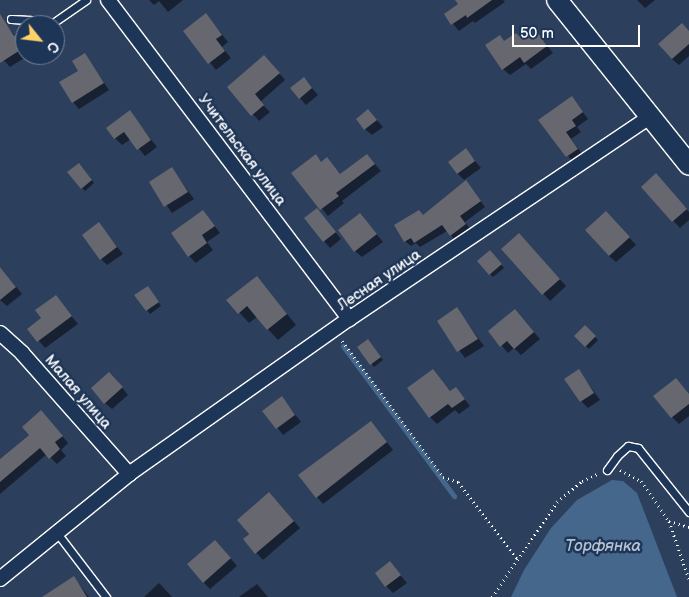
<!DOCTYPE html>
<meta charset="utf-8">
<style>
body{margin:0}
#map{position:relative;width:689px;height:597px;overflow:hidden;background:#2c3f5c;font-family:"Balsamiq Sans",sans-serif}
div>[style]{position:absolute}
.water>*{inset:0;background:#45678b}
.shadow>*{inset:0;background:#0007}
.stream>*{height:5px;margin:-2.5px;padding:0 2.5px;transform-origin:2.5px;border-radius:2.5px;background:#45678b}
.building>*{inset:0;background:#66676f}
.path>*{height:3px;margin-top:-1.5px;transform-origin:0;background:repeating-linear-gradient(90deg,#fff 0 1px,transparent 0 5px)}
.roads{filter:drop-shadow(1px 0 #fff) drop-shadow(-1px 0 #fff) drop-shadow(0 1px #fff) drop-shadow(0 -1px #fff)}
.lane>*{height:7px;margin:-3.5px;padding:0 3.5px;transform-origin:3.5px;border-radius:3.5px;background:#1d3557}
.street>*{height:14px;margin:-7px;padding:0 7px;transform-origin:7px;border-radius:7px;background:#1d3557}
.secondary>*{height:20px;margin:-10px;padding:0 10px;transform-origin:10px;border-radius:10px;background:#1d3557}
span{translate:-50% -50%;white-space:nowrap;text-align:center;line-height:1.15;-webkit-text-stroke:5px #1d3557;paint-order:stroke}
.street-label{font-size:15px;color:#fff}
.water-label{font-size:16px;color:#b5c2d1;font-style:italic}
.north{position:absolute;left:15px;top:15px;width:50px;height:50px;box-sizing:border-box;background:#1d3557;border:1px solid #77869a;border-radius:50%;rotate:119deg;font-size:14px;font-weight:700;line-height:20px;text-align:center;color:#fff}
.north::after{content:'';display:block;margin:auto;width:18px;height:22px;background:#ffd166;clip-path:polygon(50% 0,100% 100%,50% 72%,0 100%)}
.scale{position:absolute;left:512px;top:25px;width:128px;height:22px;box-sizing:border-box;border:2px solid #fff;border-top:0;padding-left:6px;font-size:15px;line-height:18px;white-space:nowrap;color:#fff;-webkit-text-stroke:4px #1d3557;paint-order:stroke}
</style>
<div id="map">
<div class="water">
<i style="clip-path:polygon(612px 480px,623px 481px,637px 493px,677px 597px,511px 597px,524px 570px,551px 528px,577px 500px)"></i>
</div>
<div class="shadow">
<i style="clip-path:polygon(149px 0,183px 0,168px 12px,159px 1px,154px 5px)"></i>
<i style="clip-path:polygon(465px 0,503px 0,505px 2px,475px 23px,473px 21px,459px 31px,445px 14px)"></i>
<i style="clip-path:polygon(637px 0,655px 0,645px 8px)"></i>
<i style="clip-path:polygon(206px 15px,228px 42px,222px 47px,231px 58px,216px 70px,185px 31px)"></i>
<i style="clip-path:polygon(6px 25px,16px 37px,25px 30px,25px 55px,29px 55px,10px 67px,0 56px,0 29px)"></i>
<i style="clip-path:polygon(533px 28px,553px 53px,531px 69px,526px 64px,510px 75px,503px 69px,505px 42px,519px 37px)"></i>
<i style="clip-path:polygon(689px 32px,689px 56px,679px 65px,672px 59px)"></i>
<i style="clip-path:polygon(85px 55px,109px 90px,79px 109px,73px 102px)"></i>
<i style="clip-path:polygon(271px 63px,285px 80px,260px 102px,270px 112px,259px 121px,229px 87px)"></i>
<i style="clip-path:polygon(304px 79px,318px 95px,306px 105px,300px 98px)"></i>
<i style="clip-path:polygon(572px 98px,588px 119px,577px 127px,581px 132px,571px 139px,583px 155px,573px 162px,540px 120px)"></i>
<i style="clip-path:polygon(368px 110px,383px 127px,372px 135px,365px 129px)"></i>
<i style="clip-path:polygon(130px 112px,157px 147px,145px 156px,131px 139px,122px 145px,115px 138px)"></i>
<i style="clip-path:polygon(466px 150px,481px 168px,464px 180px,457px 173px)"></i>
<i style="clip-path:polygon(367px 155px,381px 171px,342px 201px,344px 203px,328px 216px,293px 173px,315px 156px,322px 163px,327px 159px,341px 175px)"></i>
<i style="clip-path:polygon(82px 167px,94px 183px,85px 191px,82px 188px)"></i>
<i style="clip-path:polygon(172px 169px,194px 199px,172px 213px,150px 182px)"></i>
<i style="clip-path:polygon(466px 182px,485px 207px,465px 222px,471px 230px,456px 241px,447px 231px,420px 247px,416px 243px,411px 246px,405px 241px,424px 216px)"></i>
<i style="clip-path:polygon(662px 182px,689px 212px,689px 220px,680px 228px,643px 187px)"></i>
<i style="clip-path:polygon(317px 210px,341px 239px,330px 248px,324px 241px)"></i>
<i style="clip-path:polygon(203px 211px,220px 233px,207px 242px,213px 250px,196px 263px,189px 256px)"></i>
<i style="clip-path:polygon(360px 214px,383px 242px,362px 257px,355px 251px)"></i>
<i style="clip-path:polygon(613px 219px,636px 245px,616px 262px,609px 256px)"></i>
<i style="clip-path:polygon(99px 224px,123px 254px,107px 265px,101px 259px)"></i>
<i style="clip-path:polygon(526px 241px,566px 286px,550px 301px,503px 249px)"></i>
<i style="clip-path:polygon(493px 255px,504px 268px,493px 277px,479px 261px)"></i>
<i style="clip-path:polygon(0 267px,22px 294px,7px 306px,0 300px)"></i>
<i style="clip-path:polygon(257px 277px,296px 325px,278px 340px,257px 317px,249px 323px,228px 300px)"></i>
<i style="clip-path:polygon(150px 290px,161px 306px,150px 314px,147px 310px)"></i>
<i style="clip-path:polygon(56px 297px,78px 324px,45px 348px,29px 329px,43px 319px)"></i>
<i style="clip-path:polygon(457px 309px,484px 346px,465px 358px,438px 321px)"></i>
<i style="clip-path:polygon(515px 310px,540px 339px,521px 355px,514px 348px,508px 353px,489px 331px)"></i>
<i style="clip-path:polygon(585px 327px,598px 340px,589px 349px,576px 336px)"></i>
<i style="clip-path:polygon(371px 344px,383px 360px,374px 367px,359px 347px)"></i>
<i style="clip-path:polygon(433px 371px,451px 392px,456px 388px,470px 406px,459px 414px,455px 410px,437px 424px,430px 417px)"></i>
<i style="clip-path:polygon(579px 371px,600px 400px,588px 408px,581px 401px)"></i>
<i style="clip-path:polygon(116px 380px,128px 395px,112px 409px,105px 403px)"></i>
<i style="clip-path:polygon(689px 394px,689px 416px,679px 424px,672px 417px)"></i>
<i style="clip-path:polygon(282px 398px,301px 422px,283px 435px,264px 411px)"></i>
<i style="clip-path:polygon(48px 419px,68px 443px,61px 450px,66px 456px,57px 464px,47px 454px,0 494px,0 459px)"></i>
<i style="clip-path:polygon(371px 422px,393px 450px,323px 504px,317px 497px)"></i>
<i style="clip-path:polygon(276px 500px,300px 528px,263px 560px,244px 539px)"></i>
<i style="clip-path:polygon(222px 548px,237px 566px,210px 589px,203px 582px)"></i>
<i style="clip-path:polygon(390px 563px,407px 583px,393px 593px,386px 586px)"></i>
<i style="clip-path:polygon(74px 578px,89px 597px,45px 597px)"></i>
<i style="clip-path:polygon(159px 583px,172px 597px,144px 597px)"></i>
<i style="clip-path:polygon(257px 584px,268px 597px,239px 597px)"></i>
</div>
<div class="stream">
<i style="left:343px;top:346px;width:187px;rotate:53.5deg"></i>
</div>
<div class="building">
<i style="clip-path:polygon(455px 0,492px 0,467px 18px,466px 15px,451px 25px,444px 14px,458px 4px)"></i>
<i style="clip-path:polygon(206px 13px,222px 35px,216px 39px,225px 51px,208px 64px,183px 31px)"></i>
<i style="clip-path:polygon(0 14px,14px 36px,25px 29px,25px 47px,0 63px)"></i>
<i style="clip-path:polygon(682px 23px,689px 31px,689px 44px,672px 59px,658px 44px)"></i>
<i style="clip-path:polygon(533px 26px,547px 46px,524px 63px,520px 57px,502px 70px,485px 45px,500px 35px,504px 41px,516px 33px,519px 36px)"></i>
<i style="clip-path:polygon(85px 53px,104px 83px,72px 103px,59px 82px,78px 71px,72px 61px)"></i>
<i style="clip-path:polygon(264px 55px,280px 73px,255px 94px,264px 105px,251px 116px,227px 87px)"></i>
<i style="clip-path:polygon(304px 77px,312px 88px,299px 99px,290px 88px)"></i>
<i style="clip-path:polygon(572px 96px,583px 112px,572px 120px,576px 126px,566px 132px,578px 149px,566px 157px,538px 120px)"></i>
<i style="clip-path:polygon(368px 109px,377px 120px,364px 130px,356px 119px)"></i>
<i style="clip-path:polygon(130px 110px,151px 140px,137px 150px,124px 132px,114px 139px,106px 128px)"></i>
<i style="clip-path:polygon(466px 148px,475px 161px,457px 174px,448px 162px)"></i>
<i style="clip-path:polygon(316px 154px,321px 162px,327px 157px,340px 174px,367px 154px,375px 164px,336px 193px,339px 196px,320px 210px,291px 173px)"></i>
<i style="clip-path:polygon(79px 163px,92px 180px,81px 189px,67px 172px)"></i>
<i style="clip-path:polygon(172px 167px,188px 192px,164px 207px,149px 182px)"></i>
<i style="clip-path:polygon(656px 173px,687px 209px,672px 222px,641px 187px)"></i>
<i style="clip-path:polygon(466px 180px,481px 201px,460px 216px,466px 224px,450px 236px,442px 225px,414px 243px,411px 238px,404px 242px,394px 225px,419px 210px,423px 215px)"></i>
<i style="clip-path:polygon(317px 208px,336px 232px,323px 242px,304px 218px)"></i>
<i style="clip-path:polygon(203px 210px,215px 226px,202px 235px,207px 243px,188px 257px,171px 233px)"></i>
<i style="clip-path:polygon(606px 211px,630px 237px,609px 256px,585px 230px)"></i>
<i style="clip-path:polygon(360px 213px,377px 234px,354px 252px,338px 230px)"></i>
<i style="clip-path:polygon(99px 222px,117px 247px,100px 260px,82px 235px)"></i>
<i style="clip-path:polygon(519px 233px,560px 279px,542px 295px,501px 249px)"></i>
<i style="clip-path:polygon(490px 250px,502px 264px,489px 275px,477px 261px)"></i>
<i style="clip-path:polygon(0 267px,16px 287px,0 300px)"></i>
<i style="clip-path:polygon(257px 276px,287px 314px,267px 330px,247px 306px,238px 314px,226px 300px)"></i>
<i style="clip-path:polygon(148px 286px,159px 302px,146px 311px,134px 295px)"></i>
<i style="clip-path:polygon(56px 295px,72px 316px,37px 342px,27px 329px,41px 318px,35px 310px)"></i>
<i style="clip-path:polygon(457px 307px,478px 339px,457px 352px,437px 321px)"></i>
<i style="clip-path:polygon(515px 309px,534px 332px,514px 349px,507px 341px,500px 347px,488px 331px)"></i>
<i style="clip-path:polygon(585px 325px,596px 336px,585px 347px,574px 336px)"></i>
<i style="clip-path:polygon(368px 339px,381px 357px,370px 365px,357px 347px)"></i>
<i style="clip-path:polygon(433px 369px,450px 391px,456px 387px,465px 399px,452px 408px,448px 404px,429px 418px,407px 388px)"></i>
<i style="clip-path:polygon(579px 369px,594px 393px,580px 402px,564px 379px)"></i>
<i style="clip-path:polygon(109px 372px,123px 387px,104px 404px,91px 388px)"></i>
<i style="clip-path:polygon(676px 378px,689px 394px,689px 404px,671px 418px,653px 396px)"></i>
<i style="clip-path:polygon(282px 396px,295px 415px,276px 429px,262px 411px)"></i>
<i style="clip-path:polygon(41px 410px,63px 436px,55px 442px,60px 449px,49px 459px,40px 448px,0 482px,0 459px,29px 435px,22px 427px)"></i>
<i style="clip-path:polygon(371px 421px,387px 442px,316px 498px,298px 475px)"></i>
<i style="clip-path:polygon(269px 492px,294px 521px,255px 554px,243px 539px,249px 534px,237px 520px)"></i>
<i style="clip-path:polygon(215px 540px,231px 558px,203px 583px,187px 564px)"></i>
<i style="clip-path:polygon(390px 561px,401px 575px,385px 587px,375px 573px)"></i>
<i style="clip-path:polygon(74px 576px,87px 597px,42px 597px)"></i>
</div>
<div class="path">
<i style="left:342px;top:341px;width:169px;rotate:53.4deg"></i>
<i style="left:443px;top:477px;width:16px;rotate:18deg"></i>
<i style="left:458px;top:482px;width:97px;rotate:52.5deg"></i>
<i style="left:620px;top:470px;width:24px;rotate:28deg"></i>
<i style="left:641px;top:481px;width:49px;rotate:55deg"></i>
<i style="left:669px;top:521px;width:61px;rotate:71deg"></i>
<i style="left:669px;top:521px;width:21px;rotate:17deg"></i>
<i style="left:492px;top:597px;width:115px;rotate:-55.6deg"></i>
<i style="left:557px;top:502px;width:33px;rotate:-40deg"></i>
<i style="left:582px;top:481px;width:17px;rotate:-25deg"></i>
</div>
<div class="roads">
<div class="lane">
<i style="left:11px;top:19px;width:19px;rotate:3deg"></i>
<i style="left:30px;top:20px;width:6px;rotate:51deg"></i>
<i style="left:50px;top:25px;width:44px;rotate:-34.8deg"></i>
<i style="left:607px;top:470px;width:17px;rotate:-54deg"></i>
<i style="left:617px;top:456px;width:15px;rotate:-42deg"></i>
<i style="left:628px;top:446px;width:10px;rotate:11deg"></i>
<i style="left:638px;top:448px;width:82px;rotate:51.4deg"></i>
<i style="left:57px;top:533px;width:81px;rotate:52.6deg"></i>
</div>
<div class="street">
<i style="left:108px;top:0;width:400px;rotate:52.9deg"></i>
<i style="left:0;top:333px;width:30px;rotate:42deg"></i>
<i style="left:22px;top:353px;width:162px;rotate:48.5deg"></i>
<i style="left:0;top:579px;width:166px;rotate:-39.1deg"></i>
<i style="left:129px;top:474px;width:269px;rotate:-35.2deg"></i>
<i style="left:349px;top:319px;width:362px;rotate:-33.9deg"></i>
</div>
<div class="secondary">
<i style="left:557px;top:0;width:211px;rotate:51.3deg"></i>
</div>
</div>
<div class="street-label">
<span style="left:242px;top:150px;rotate:53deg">Учительская улица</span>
<span style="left:379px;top:280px;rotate:-34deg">Лесная улица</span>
<span style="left:78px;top:392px;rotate:49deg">Малая улица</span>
</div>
<div class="water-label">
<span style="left:603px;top:547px">Торфянка</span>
</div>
<div class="north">С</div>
<div class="scale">50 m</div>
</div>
